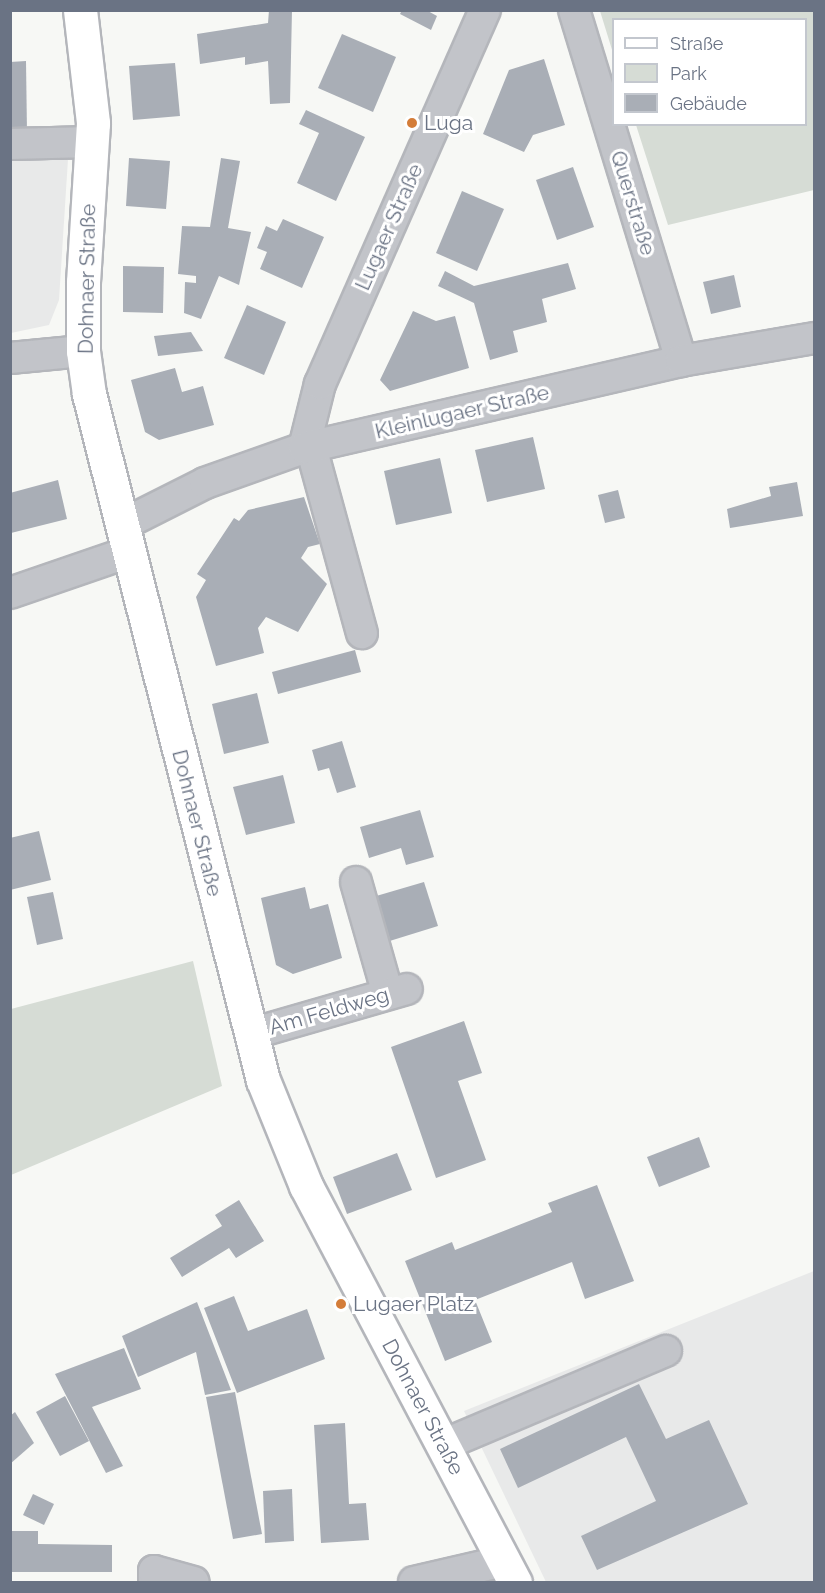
<!DOCTYPE html>
<meta charset="utf-8">
<style>
body{margin:0}
#map{position:relative;width:825px;height:1593px;overflow:hidden;background:#f7f8f5;font-family:Raleway,sans-serif}
div>[style]{position:absolute}
.built>*{inset:0;background:#e8e9e9}
.green>*{inset:0;background:#d6dcd5}
.building>*{inset:0;background:#a9aeb6}
.roads{filter:drop-shadow(2px 0 #b4b6bb) drop-shadow(-2px 0 #b4b6bb) drop-shadow(0 2px #b4b6bb) drop-shadow(0 -2px #b4b6bb)}
.minor>*{height:30px;margin:-15px;padding:0 15px;transform-origin:15px;border-radius:15px;background:#c2c4c9}
.major>*{height:33px;margin:-16.5px;padding:0 16.5px;transform-origin:16.5px;border-radius:16.5px;background:#fff}
.dots>*{width:16px;height:16px;translate:-50% -50%;box-sizing:border-box;border:3px solid #fff;border-radius:50%}
span{translate:-50% -50%;white-space:nowrap;text-align:center;line-height:1.15;-webkit-text-stroke:6px #fff;paint-order:stroke}
.poi-label{font-size:21px;color:#6a7384}
.left{translate:0 -50%;text-align:left}
.street-label{font-size:21px;color:#6a7384}
.frame{position:absolute;inset:0;border:12px solid #6a7384;pointer-events:none}
.legend{position:absolute;left:612px;top:18px;width:195px;height:108px;box-sizing:border-box;background:#fff;border:2px solid #c3c7ce;margin:0;padding:8px 10px;list-style:none;font-size:18px;color:#6a7384}
.legend li{display:flex;align-items:center;gap:12px;height:30px}
.legend b{width:30px;border:2px solid #c3c7ce}
</style>
<div id="map">
<div class="built">
<i style="clip-path:polygon(11px 156px,68px 159px,59px 300px,49px 325px,11px 333px)"></i>
<i style="clip-path:polygon(814px 1271px,814px 1582px,546px 1582px,464px 1411px)"></i>
</div>
<div class="green">
<i style="clip-path:polygon(600px 11px,814px 11px,814px 190px,668px 225px,636px 125px,806px 124px,806px 20px,614px 20px,613px 53px)"></i>
<i style="clip-path:polygon(193px 961px,222px 1086px,11px 1175px,11px 1009px)"></i>
</div>
<div class="building">
<i style="clip-path:polygon(269px 10px,292px 10px,290px 103px,270px 104px,268px 61px,245px 65px,245px 57px,200px 64px,197px 34px,268px 23px)"></i>
<i style="clip-path:polygon(402px 10px,426px 10px,437px 16px,431px 30px,400px 14px)"></i>
<i style="clip-path:polygon(342px 34px,396px 57px,373px 112px,318px 88px)"></i>
<i style="clip-path:polygon(544px 59px,565px 125px,533px 135px,524px 152px,483px 134px,509px 70px)"></i>
<i style="clip-path:polygon(26px 61px,27px 133px,10px 133px,10px 62px)"></i>
<i style="clip-path:polygon(175px 63px,180px 116px,133px 120px,129px 66px)"></i>
<i style="clip-path:polygon(306px 110px,365px 137px,336px 201px,297px 183px,319px 133px,299px 124px)"></i>
<i style="clip-path:polygon(129px 158px,170px 161px,166px 209px,126px 206px)"></i>
<i style="clip-path:polygon(221px 158px,240px 161px,228px 228px,251px 232px,239px 285px,219px 276px,201px 319px,184px 313px,185px 282px,196px 283px,196px 276px,178px 274px,182px 226px,210px 227px)"></i>
<i style="clip-path:polygon(573px 167px,594px 227px,557px 240px,536px 180px)"></i>
<i style="clip-path:polygon(462px 191px,504px 209px,477px 271px,436px 253px)"></i>
<i style="clip-path:polygon(283px 219px,324px 237px,302px 288px,260px 269px,267px 252px,257px 248px,266px 226px,277px 231px)"></i>
<i style="clip-path:polygon(568px 263px,576px 289px,542px 299px,547px 322px,513px 331px,518px 352px,490px 360px,474px 303px,438px 286px,445px 271px,474px 286px)"></i>
<i style="clip-path:polygon(123px 266px,164px 267px,163px 313px,123px 312px)"></i>
<i style="clip-path:polygon(734px 275px,741px 307px,711px 314px,703px 282px)"></i>
<i style="clip-path:polygon(247px 305px,286px 322px,264px 375px,224px 358px)"></i>
<i style="clip-path:polygon(413px 311px,436px 321px,455px 316px,469px 368px,390px 391px,380px 380px)"></i>
<i style="clip-path:polygon(191px 332px,203px 351px,158px 356px,154px 336px)"></i>
<i style="clip-path:polygon(175px 368px,182px 392px,203px 386px,214px 425px,159px 440px,145px 432px,131px 380px)"></i>
<i style="clip-path:polygon(533px 437px,545px 489px,487px 502px,475px 450px)"></i>
<i style="clip-path:polygon(440px 458px,452px 513px,396px 525px,384px 471px)"></i>
<i style="clip-path:polygon(58px 480px,67px 519px,11px 533px,10px 493px)"></i>
<i style="clip-path:polygon(797px 482px,803px 516px,730px 528px,727px 509px,771px 496px,769px 487px)"></i>
<i style="clip-path:polygon(618px 490px,625px 518px,605px 523px,598px 495px)"></i>
<i style="clip-path:polygon(304px 497px,320px 544px,308px 547px,301px 558px,327px 584px,298px 632px,266px 617px,258px 628px,264px 653px,216px 666px,196px 597px,206px 580px,197px 574px,234px 518px,239px 521px,248px 510px)"></i>
<i style="clip-path:polygon(355px 650px,361px 672px,278px 694px,272px 672px)"></i>
<i style="clip-path:polygon(257px 693px,269px 743px,224px 754px,212px 704px)"></i>
<i style="clip-path:polygon(342px 741px,356px 787px,337px 793px,329px 768px,318px 771px,312px 750px)"></i>
<i style="clip-path:polygon(283px 775px,295px 823px,246px 835px,233px 787px)"></i>
<i style="clip-path:polygon(420px 810px,434px 857px,406px 865px,401px 848px,369px 858px,360px 827px)"></i>
<i style="clip-path:polygon(39px 831px,51px 880px,10px 890px,10px 838px)"></i>
<i style="clip-path:polygon(424px 882px,438px 926px,380px 944px,366px 899px)"></i>
<i style="clip-path:polygon(305px 887px,310px 909px,328px 904px,342px 958px,293px 974px,276px 965px,261px 898px)"></i>
<i style="clip-path:polygon(53px 892px,63px 939px,37px 945px,27px 897px)"></i>
<i style="clip-path:polygon(464px 1021px,482px 1073px,458px 1081px,486px 1160px,436px 1178px,391px 1047px)"></i>
<i style="clip-path:polygon(699px 1137px,710px 1167px,659px 1187px,647px 1157px)"></i>
<i style="clip-path:polygon(397px 1153px,412px 1190px,347px 1214px,333px 1177px)"></i>
<i style="clip-path:polygon(597px 1185px,634px 1281px,585px 1299px,572px 1262px,475px 1300px,492px 1342px,445px 1361px,405px 1261px,452px 1242px,455px 1250px,552px 1212px,548px 1203px)"></i>
<i style="clip-path:polygon(239px 1200px,264px 1241px,236px 1258px,229px 1248px,182px 1277px,170px 1258px,222px 1226px,215px 1215px)"></i>
<i style="clip-path:polygon(234px 1296px,248px 1331px,307px 1309px,325px 1359px,237px 1393px,204px 1308px)"></i>
<i style="clip-path:polygon(197px 1302px,231px 1390px,205px 1395px,196px 1352px,138px 1377px,122px 1336px)"></i>
<i style="clip-path:polygon(124px 1348px,141px 1389px,92px 1407px,123px 1466px,106px 1473px,55px 1374px)"></i>
<i style="clip-path:polygon(639px 1384px,666px 1439px,709px 1420px,748px 1504px,597px 1570px,581px 1536px,656px 1501px,626px 1437px,518px 1488px,500px 1449px)"></i>
<i style="clip-path:polygon(235px 1392px,262px 1534px,233px 1539px,206px 1397px)"></i>
<i style="clip-path:polygon(65px 1396px,89px 1441px,60px 1456px,36px 1412px)"></i>
<i style="clip-path:polygon(15px 1412px,34px 1443px,10px 1464px,10px 1416px)"></i>
<i style="clip-path:polygon(345px 1423px,349px 1504px,366px 1503px,369px 1540px,321px 1543px,314px 1425px)"></i>
<i style="clip-path:polygon(292px 1489px,294px 1541px,265px 1543px,263px 1491px)"></i>
<i style="clip-path:polygon(33px 1494px,54px 1504px,44px 1525px,23px 1515px)"></i>
<i style="clip-path:polygon(10px 1531px,38px 1531px,38px 1544px,112px 1545px,112px 1572px,10px 1572px)"></i>
</div>
<div class="roads">
<div class="minor">
<i style="left:574px;top:10px;width:367px;rotate:73deg"></i>
<i style="left:10px;top:144px;width:82px;rotate:-1.4deg"></i>
<i style="left:10px;top:358px;width:73px;rotate:-5.5deg"></i>
<i style="left:311px;top:447px;width:193px;rotate:74.7deg"></i>
<i style="left:304px;top:448px;width:66px;rotate:-76deg"></i>
<i style="left:320px;top:384px;width:409px;rotate:-66.2deg"></i>
<i style="left:122px;top:525px;width:93px;rotate:-26.8deg"></i>
<i style="left:205px;top:483px;width:105px;rotate:-19.5deg"></i>
<i style="left:304px;top:448px;width:387px;rotate:-13deg"></i>
<i style="left:681px;top:361px;width:135px;rotate:-9.8deg"></i>
<i style="left:10px;top:593px;width:126px;rotate:-19deg"></i>
<i style="left:356px;top:882px;width:116px;rotate:74.1deg"></i>
<i style="left:251px;top:1034px;width:162px;rotate:-16.1deg"></i>
<i style="left:443px;top:1445px;width:242px;rotate:-22.9deg"></i>
<i style="left:154px;top:1582px;width:11px;rotate:-90deg"></i>
<i style="left:154px;top:1571px;width:41px;rotate:15.4deg"></i>
<i style="left:414px;top:1582px;width:92px;rotate:-13.1deg"></i>
</div>
<div class="major">
<i style="left:80px;top:10px;width:114px;rotate:83.4deg"></i>
<i style="left:93px;top:123px;width:159px;rotate:93.6deg"></i>
<i style="left:83px;top:282px;width:69px;rotate:90deg"></i>
<i style="left:83px;top:351px;width:43px;rotate:82.1deg"></i>
<i style="left:89px;top:394px;width:708px;rotate:75.77deg"></i>
<i style="left:263px;top:1080px;width:114px;rotate:67.9deg"></i>
<i style="left:306px;top:1186px;width:448px;rotate:62.2deg"></i>
</div>
</div>
<div class="dots">
<i style="left:412px;top:123px;background:#d47d39"></i>
<i style="left:341px;top:1304px;background:#d47d39"></i>
</div>
<div class="poi-label">
<span class="left" style="left:424px;top:123px">Luga</span>
<span class="left" style="left:353px;top:1304px">Lugaer Platz</span>
</div>
<div class="street-label">
<span style="left:633px;top:203px;rotate:73deg">Querstraße</span>
<span style="left:389px;top:227px;rotate:-66deg">Lugaer Straße</span>
<span style="left:87px;top:279px;rotate:-89deg">Dohnaer Straße</span>
<span style="left:462px;top:412px;rotate:-13deg">Kleinlugaer Straße</span>
<span style="left:197px;top:823px;rotate:76deg">Dohnaer Straße</span>
<span style="left:329px;top:1011px;rotate:-16deg">Am Feldweg</span>
<span style="left:423px;top:1407px;rotate:62deg">Dohnaer Straße</span>
</div>
<div class="frame"></div>
<ul class="legend">
<li><b style="height:8px;background:#fff"></b>Straße</li>
<li><b style="height:16px;background:#d6dcd5"></b>Park</li>
<li><b style="height:16px;background:#a9aeb6"></b>Gebäude</li>
</ul>
</div>
